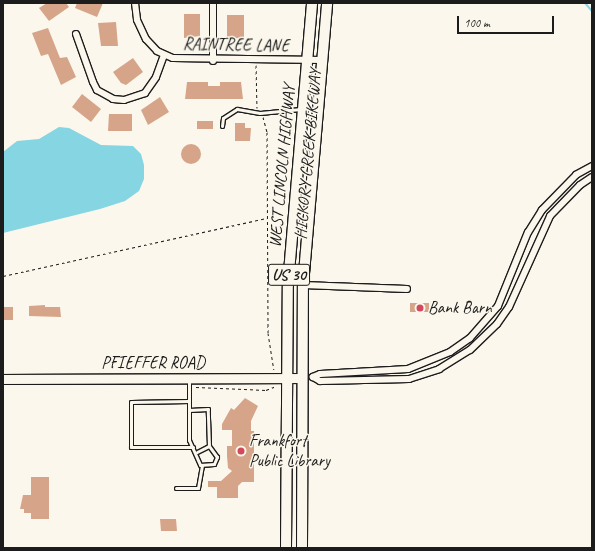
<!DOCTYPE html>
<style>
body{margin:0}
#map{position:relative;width:595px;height:551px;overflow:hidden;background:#fbf7ec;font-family:Caveat,sans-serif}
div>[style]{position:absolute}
.water>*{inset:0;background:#85d5e2}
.stream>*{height:2px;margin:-1px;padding:0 1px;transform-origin:1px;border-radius:1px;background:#85d5e2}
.building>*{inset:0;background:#d6a589}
.round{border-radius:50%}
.path>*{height:1px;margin-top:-0.5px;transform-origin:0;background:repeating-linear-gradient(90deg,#1c1c1c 0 3px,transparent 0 6px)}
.roads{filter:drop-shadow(1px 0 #1c1c1c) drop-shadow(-1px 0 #1c1c1c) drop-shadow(0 1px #1c1c1c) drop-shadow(0 -1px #1c1c1c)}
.lane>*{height:3px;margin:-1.5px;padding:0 1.5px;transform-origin:1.5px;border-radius:1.5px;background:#fbf7ec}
.street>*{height:6px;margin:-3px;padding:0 3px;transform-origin:3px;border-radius:3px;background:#fbf7ec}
.secondary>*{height:9px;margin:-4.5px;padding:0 4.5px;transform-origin:4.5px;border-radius:4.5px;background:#fbf7ec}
.primary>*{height:10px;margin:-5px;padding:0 5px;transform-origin:5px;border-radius:5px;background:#fbf7ec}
.dots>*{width:11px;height:11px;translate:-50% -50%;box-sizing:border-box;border:2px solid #fbf7ec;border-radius:50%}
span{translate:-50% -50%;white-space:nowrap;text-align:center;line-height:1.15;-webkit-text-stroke:3px #fbf7ec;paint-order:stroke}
.shield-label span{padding:1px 3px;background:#fbf7ec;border:1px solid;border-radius:3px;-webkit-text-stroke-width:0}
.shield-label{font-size:16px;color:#1c1c1c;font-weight:700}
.street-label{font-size:17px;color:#1c1c1c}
.poi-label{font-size:17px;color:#1c1c1c}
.left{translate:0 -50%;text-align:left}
.frame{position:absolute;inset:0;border:4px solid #1c1c1c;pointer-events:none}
.scale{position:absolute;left:457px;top:16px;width:97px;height:18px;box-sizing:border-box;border:2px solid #1c1c1c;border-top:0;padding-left:5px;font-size:12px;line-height:14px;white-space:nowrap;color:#1c1c1c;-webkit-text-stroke:3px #fbf7ec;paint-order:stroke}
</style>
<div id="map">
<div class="water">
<i style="clip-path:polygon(59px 127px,69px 128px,101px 145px,133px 146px,141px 154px,144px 165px,144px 179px,139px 191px,125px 201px,100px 209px,3px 233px,3px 152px,17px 141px,39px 139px)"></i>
</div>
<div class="stream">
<i style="left:585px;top:3px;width:11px;rotate:49deg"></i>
</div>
<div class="building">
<i style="clip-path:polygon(47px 3px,66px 3px,69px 7px,49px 21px,39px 8px)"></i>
<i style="clip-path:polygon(77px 3px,103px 3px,97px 17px,75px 8px)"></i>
<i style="clip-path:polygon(184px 14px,200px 14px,200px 36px,184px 38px)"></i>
<i style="clip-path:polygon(227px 15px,244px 15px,244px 39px,227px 37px)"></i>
<i style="clip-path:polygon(116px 22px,118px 46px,101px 46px,98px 23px)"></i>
<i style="clip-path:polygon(48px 28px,60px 58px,67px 57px,76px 77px,61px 85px,48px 54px,41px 56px,32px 33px)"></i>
<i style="clip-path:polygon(133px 58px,143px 72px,126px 85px,121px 83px,113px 72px)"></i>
<i style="clip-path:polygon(187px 82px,208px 82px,208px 86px,220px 86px,220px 82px,241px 82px,243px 99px,185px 99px)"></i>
<i style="clip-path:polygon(82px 94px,101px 109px,91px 122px,72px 107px)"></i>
<i style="clip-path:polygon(160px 97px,169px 112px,148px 125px,141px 110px)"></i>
<i style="clip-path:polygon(109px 114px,132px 114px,132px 131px,108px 131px)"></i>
<i style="clip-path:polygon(197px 121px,213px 121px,213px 129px,197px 129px)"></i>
<i style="clip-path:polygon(235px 123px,245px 123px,245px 128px,251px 128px,250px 141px,235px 141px)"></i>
<i class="round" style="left:181px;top:144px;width:20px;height:20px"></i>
<i style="clip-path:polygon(410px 303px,429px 303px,429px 312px,410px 312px)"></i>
<i style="clip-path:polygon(45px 305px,45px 307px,60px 307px,61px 317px,29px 316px,29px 306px)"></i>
<i style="clip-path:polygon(3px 307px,13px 307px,13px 320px,3px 320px)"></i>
<i style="clip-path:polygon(245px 398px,258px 406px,251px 421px,251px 431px,254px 431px,254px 482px,242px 482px,238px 486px,238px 498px,217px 498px,217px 487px,208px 487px,208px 481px,221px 481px,232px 471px,228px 468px,227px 456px,227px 446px,232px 446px,232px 430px,222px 430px,222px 424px,231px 408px,234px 410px)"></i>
<i style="clip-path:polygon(31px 477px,49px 477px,49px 519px,31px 519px,31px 513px,24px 513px,24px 509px,20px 509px,23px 495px,31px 495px)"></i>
<i style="clip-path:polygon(160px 519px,176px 519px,177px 531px,161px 531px)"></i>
</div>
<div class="path">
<i style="left:256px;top:65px;width:43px;rotate:88.7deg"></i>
<i style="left:263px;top:117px;width:16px;rotate:75deg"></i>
<i style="left:267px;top:132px;width:201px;rotate:89.7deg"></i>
<i style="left:268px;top:333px;width:37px;rotate:81deg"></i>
<i style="left:3px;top:276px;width:270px;rotate:-12.4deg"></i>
<i style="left:196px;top:387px;width:70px;rotate:2.5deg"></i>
<i style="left:266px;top:390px;width:9px;rotate:-21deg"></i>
</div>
<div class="roads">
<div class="lane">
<i style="left:222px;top:126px;width:8px;rotate:-83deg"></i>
<i style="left:223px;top:118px;width:17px;rotate:-33deg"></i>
<i style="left:237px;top:109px;width:23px;rotate:10deg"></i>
<i style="left:260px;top:113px;width:41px;rotate:-5.6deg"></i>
<i style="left:189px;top:379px;width:61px;rotate:90deg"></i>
<i style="left:189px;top:440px;width:27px;rotate:66deg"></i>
<i style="left:200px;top:465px;width:14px;rotate:-4deg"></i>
<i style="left:214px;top:464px;width:8px;rotate:-67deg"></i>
<i style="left:217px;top:457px;width:14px;rotate:-126deg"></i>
<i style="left:209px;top:446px;width:37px;rotate:-92deg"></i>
<i style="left:208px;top:409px;width:19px;rotate:177deg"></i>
<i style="left:189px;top:401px;width:58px;rotate:179deg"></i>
<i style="left:131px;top:402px;width:45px;rotate:90deg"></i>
<i style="left:131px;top:447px;width:62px"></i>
<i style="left:197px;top:452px;width:13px;rotate:-27deg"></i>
<i style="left:176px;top:488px;width:22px"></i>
<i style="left:198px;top:488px;width:23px;rotate:-80deg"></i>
</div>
<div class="street">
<i style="left:135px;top:3px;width:17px;rotate:83deg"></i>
<i style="left:137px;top:20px;width:21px;rotate:65deg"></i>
<i style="left:146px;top:39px;width:16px;rotate:47deg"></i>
<i style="left:157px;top:51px;width:17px;rotate:24deg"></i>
<i style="left:173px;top:58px;width:149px;rotate:0.8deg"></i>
<i style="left:213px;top:3px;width:58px;rotate:90deg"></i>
<i style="left:76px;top:34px;width:51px;rotate:70.5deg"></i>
<i style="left:93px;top:82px;width:9px;rotate:63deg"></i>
<i style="left:97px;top:90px;width:18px;rotate:29deg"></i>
<i style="left:113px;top:99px;width:11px;rotate:5deg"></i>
<i style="left:124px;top:100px;width:22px;rotate:-18deg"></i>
<i style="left:145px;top:93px;width:19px;rotate:-55deg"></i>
<i style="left:156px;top:77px;width:23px;rotate:-70deg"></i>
<i style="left:592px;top:166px;width:18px;rotate:151deg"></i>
<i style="left:576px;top:175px;width:49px;rotate:134.2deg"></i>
<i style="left:542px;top:210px;width:26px;rotate:122deg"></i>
<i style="left:528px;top:232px;width:80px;rotate:112.1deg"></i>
<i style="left:498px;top:306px;width:43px;rotate:131.2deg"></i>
<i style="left:470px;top:338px;width:24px;rotate:145deg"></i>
<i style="left:450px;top:352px;width:45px;rotate:158deg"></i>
<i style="left:408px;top:369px;width:88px;rotate:176.7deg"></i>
<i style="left:320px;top:374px;width:8px;rotate:157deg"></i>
<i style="left:313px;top:377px;width:8px;rotate:30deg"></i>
<i style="left:320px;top:381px;width:89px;rotate:-1.3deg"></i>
<i style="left:409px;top:379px;width:32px;rotate:-18deg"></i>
<i style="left:439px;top:369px;width:36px;rotate:-32deg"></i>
<i style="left:470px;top:350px;width:37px;rotate:-44deg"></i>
<i style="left:497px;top:324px;width:21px;rotate:-55deg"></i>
<i style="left:509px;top:307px;width:100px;rotate:-65.7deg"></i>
<i style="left:550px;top:216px;width:43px;rotate:-45.9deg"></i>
<i style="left:580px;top:185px;width:14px;rotate:-34deg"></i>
<i style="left:303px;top:285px;width:104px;rotate:2.2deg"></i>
</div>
<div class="secondary">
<i style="left:3px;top:379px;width:299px;rotate:-0.2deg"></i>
</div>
<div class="primary">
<i style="left:286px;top:548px;width:264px;rotate:-89.6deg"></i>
<i style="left:288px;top:284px;width:282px;rotate:-85.1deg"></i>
<i style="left:302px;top:548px;width:263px;rotate:-89.8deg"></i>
<i style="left:303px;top:285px;width:283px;rotate:-85.1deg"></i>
</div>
</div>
<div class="dots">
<i style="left:420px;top:308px;background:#d1495b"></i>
<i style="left:241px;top:451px;background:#d1495b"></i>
</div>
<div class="shield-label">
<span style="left:289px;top:275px">US 30</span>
</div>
<div class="street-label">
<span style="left:236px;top:45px;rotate:1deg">RAINTREE LANE</span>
<span style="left:308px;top:154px;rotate:-85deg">HICKORY CREEK BIKEWAY</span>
<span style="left:282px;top:166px;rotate:-85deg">WEST LINCOLN HIGHWAY</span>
<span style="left:153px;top:363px">PFIEFFER ROAD</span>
</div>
<div class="poi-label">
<span class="left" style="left:428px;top:308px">Bank Barn</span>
<span class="left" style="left:249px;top:451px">Frankfort<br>Public Library</span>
</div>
<div class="frame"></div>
<div class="scale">100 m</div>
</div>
